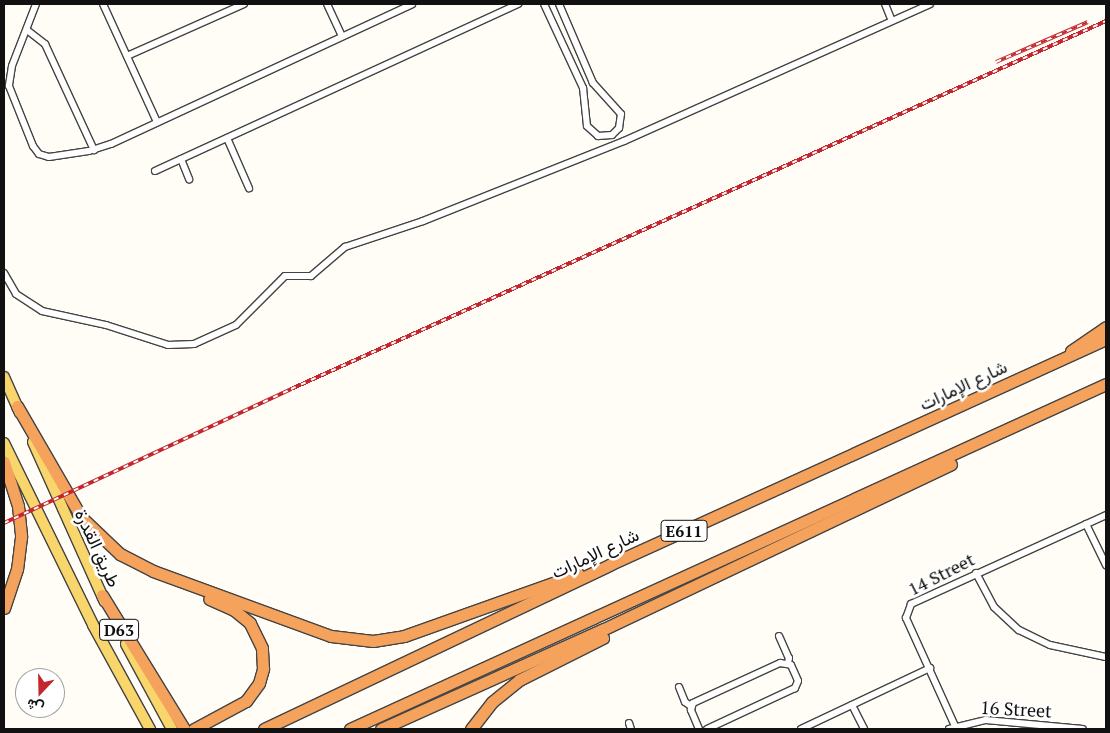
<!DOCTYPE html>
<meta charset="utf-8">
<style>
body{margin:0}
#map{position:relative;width:1110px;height:733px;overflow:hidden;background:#fffdf5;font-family:"PT Serif",Vazirmatn,serif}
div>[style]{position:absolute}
.roads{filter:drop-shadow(1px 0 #444) drop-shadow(-1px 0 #444) drop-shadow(0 1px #444) drop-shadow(0 -1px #444)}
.street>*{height:6px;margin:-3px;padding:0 3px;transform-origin:3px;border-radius:3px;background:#fff}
.primary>*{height:10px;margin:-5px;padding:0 5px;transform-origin:5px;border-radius:5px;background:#f9d66b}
.highway>*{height:11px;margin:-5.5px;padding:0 5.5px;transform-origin:5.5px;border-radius:5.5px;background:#f5a25d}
.rail>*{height:4px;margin-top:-2px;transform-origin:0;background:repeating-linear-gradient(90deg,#fff 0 5.5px,#c4262e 0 11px);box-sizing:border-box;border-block:1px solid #c4262e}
span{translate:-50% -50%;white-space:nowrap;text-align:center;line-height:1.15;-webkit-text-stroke:5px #fff;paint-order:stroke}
.shield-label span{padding:1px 4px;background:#fff;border:1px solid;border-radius:4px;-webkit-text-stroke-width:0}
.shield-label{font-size:16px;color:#111;font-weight:700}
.street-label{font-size:18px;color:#111}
.frame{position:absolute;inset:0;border:5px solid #111;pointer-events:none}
.north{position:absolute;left:15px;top:668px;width:50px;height:50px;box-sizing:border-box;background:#fff;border:1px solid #a0a0a0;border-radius:50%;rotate:201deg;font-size:14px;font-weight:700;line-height:20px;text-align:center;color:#111}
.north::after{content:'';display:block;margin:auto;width:18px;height:22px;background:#c4262e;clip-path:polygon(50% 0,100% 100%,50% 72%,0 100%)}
</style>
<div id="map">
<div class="roads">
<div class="street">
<i style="left:36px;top:4px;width:66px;rotate:111.2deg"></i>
<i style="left:12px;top:66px;width:20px;rotate:99deg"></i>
<i style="left:9px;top:86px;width:65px;rotate:68.2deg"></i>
<i style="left:33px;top:146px;width:10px;rotate:53deg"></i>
<i style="left:39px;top:154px;width:10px;rotate:17deg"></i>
<i style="left:49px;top:157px;width:40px;rotate:-8.5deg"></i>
<i style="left:89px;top:151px;width:23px;rotate:-18deg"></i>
<i style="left:111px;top:144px;width:332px;rotate:-24.9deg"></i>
<i style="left:103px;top:4px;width:130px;rotate:65.4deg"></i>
<i style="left:327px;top:4px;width:35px;rotate:65deg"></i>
<i style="left:544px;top:4px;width:93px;rotate:65.1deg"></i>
<i style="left:583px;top:88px;width:38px;rotate:84deg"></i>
<i style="left:587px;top:126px;width:15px;rotate:42deg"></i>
<i style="left:598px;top:136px;width:14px;rotate:-4deg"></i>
<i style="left:612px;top:135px;width:10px;rotate:-45deg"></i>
<i style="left:619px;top:128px;width:14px;rotate:-82deg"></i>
<i style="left:621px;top:114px;width:42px;rotate:-132.1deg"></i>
<i style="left:593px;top:83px;width:86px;rotate:-113.3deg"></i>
<i style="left:885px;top:4px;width:18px;rotate:68deg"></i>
<i style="left:27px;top:30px;width:23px;rotate:38deg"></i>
<i style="left:45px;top:44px;width:117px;rotate:65.2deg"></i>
<i style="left:127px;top:56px;width:128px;rotate:-24deg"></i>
<i style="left:227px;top:138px;width:55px;rotate:66.3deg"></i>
<i style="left:181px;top:159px;width:22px;rotate:68deg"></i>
<i style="left:155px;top:171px;width:400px;rotate:-24.7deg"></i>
<i style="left:4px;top:273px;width:24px;rotate:60deg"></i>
<i style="left:16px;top:294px;width:31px;rotate:33deg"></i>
<i style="left:42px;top:311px;width:66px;rotate:12.3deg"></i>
<i style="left:106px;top:325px;width:65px;rotate:17.9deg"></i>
<i style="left:168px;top:345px;width:26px;rotate:-2deg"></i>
<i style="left:194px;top:344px;width:46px;rotate:-24.3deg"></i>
<i style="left:236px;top:325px;width:69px;rotate:-45deg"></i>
<i style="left:285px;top:276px;width:26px"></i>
<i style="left:311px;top:276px;width:45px;rotate:-40.5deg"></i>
<i style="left:345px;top:247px;width:82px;rotate:-18.4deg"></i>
<i style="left:423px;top:221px;width:216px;rotate:-21.7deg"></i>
<i style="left:624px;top:141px;width:335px;rotate:-24.1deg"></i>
<i style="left:1086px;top:524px;width:46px;rotate:64deg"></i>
<i style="left:976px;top:573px;width:38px;rotate:62deg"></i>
<i style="left:994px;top:607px;width:34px;rotate:43deg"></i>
<i style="left:1019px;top:630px;width:34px;rotate:26deg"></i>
<i style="left:1050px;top:645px;width:57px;rotate:12.1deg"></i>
<i style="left:779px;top:636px;width:24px;rotate:66deg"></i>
<i style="left:789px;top:658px;width:5px;rotate:101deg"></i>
<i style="left:679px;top:687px;width:16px;rotate:68deg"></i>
<i style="left:685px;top:702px;width:7px;rotate:34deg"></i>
<i style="left:852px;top:705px;width:27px;rotate:63deg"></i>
<i style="left:629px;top:723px;width:6px;rotate:72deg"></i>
<i style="left:955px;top:726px;width:119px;rotate:-114.4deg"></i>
<i style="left:906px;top:618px;width:15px;rotate:-70deg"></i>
<i style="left:911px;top:604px;width:214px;rotate:-24.5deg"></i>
<i style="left:699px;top:729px;width:21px;rotate:-113deg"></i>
<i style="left:691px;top:710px;width:7px;rotate:-74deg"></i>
<i style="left:693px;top:703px;width:96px;rotate:-24.7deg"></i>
<i style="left:780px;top:663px;width:11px;rotate:10deg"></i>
<i style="left:791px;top:665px;width:17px;rotate:66deg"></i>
<i style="left:798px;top:681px;width:8px;rotate:113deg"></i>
<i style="left:795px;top:688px;width:97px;rotate:155deg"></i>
<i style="left:801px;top:729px;width:143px;rotate:-25.3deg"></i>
<i style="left:949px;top:729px;width:38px;rotate:-14deg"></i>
<i style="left:986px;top:720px;width:97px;rotate:5.3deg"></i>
</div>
<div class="primary">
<i style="left:4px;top:377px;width:39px;rotate:66deg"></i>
<i style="left:33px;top:442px;width:175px;rotate:65.8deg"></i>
<i style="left:4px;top:443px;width:203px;rotate:63.9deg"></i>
<i style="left:93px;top:625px;width:119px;rotate:61.3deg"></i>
<i style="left:126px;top:644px;width:97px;rotate:61.6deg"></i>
</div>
<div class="highway">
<i style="left:1071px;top:351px;width:42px;rotate:-34.4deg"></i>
<i style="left:17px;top:406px;width:128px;rotate:60deg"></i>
<i style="left:81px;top:517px;width:54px;rotate:43.5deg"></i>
<i style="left:120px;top:554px;width:37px;rotate:27deg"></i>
<i style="left:153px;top:571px;width:189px;rotate:20.1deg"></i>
<i style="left:331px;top:636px;width:42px;rotate:6.8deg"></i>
<i style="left:373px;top:641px;width:31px;rotate:-9deg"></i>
<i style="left:404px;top:636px;width:185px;rotate:-19.6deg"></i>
<i style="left:4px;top:462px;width:46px;rotate:72.3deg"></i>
<i style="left:18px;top:506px;width:31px;rotate:84deg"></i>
<i style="left:21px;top:537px;width:32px;rotate:97deg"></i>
<i style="left:17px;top:569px;width:41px;rotate:108.4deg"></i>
<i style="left:102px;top:595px;width:157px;rotate:58.5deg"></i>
<i style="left:194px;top:729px;width:59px;rotate:-28.3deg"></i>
<i style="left:246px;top:701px;width:22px;rotate:-54deg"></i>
<i style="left:259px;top:683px;width:15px;rotate:-74deg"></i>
<i style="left:263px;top:669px;width:21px;rotate:-93deg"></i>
<i style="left:262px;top:648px;width:28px;rotate:-116deg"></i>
<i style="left:250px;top:623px;width:21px;rotate:-141deg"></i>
<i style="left:234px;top:610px;width:27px;rotate:-156deg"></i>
<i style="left:264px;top:729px;width:384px;rotate:-25.4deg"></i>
<i style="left:611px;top:564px;width:544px;rotate:-24.44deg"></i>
<i style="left:350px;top:729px;width:831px;rotate:-24.53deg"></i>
<i style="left:381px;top:729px;width:244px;rotate:-24.2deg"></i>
<i style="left:604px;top:629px;width:384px;rotate:-25.4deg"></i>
<i style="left:471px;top:729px;width:34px;rotate:-52deg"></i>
<i style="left:492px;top:702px;width:35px;rotate:-39deg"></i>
<i style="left:519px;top:680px;width:94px;rotate:-26.6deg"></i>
</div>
</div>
<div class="rail">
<i style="left:996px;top:62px;width:100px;rotate:-23.5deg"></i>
<i style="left:4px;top:523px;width:317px;rotate:-25deg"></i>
<i style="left:291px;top:389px;width:894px;rotate:-24.3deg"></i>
</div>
<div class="shield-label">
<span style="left:684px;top:531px">E611</span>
<span style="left:119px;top:630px">D63</span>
</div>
<div class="street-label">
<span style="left:963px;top:385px;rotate:-25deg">شارع الإمارات</span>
<span style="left:98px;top:548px;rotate:65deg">طريق القدرة</span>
<span style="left:595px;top:553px;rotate:-25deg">شارع الإمارات</span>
<span style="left:941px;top:574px;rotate:-27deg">14 Street</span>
<span style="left:1016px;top:709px;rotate:3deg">16 Street</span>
</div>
<div class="frame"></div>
<div class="north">ش</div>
</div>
